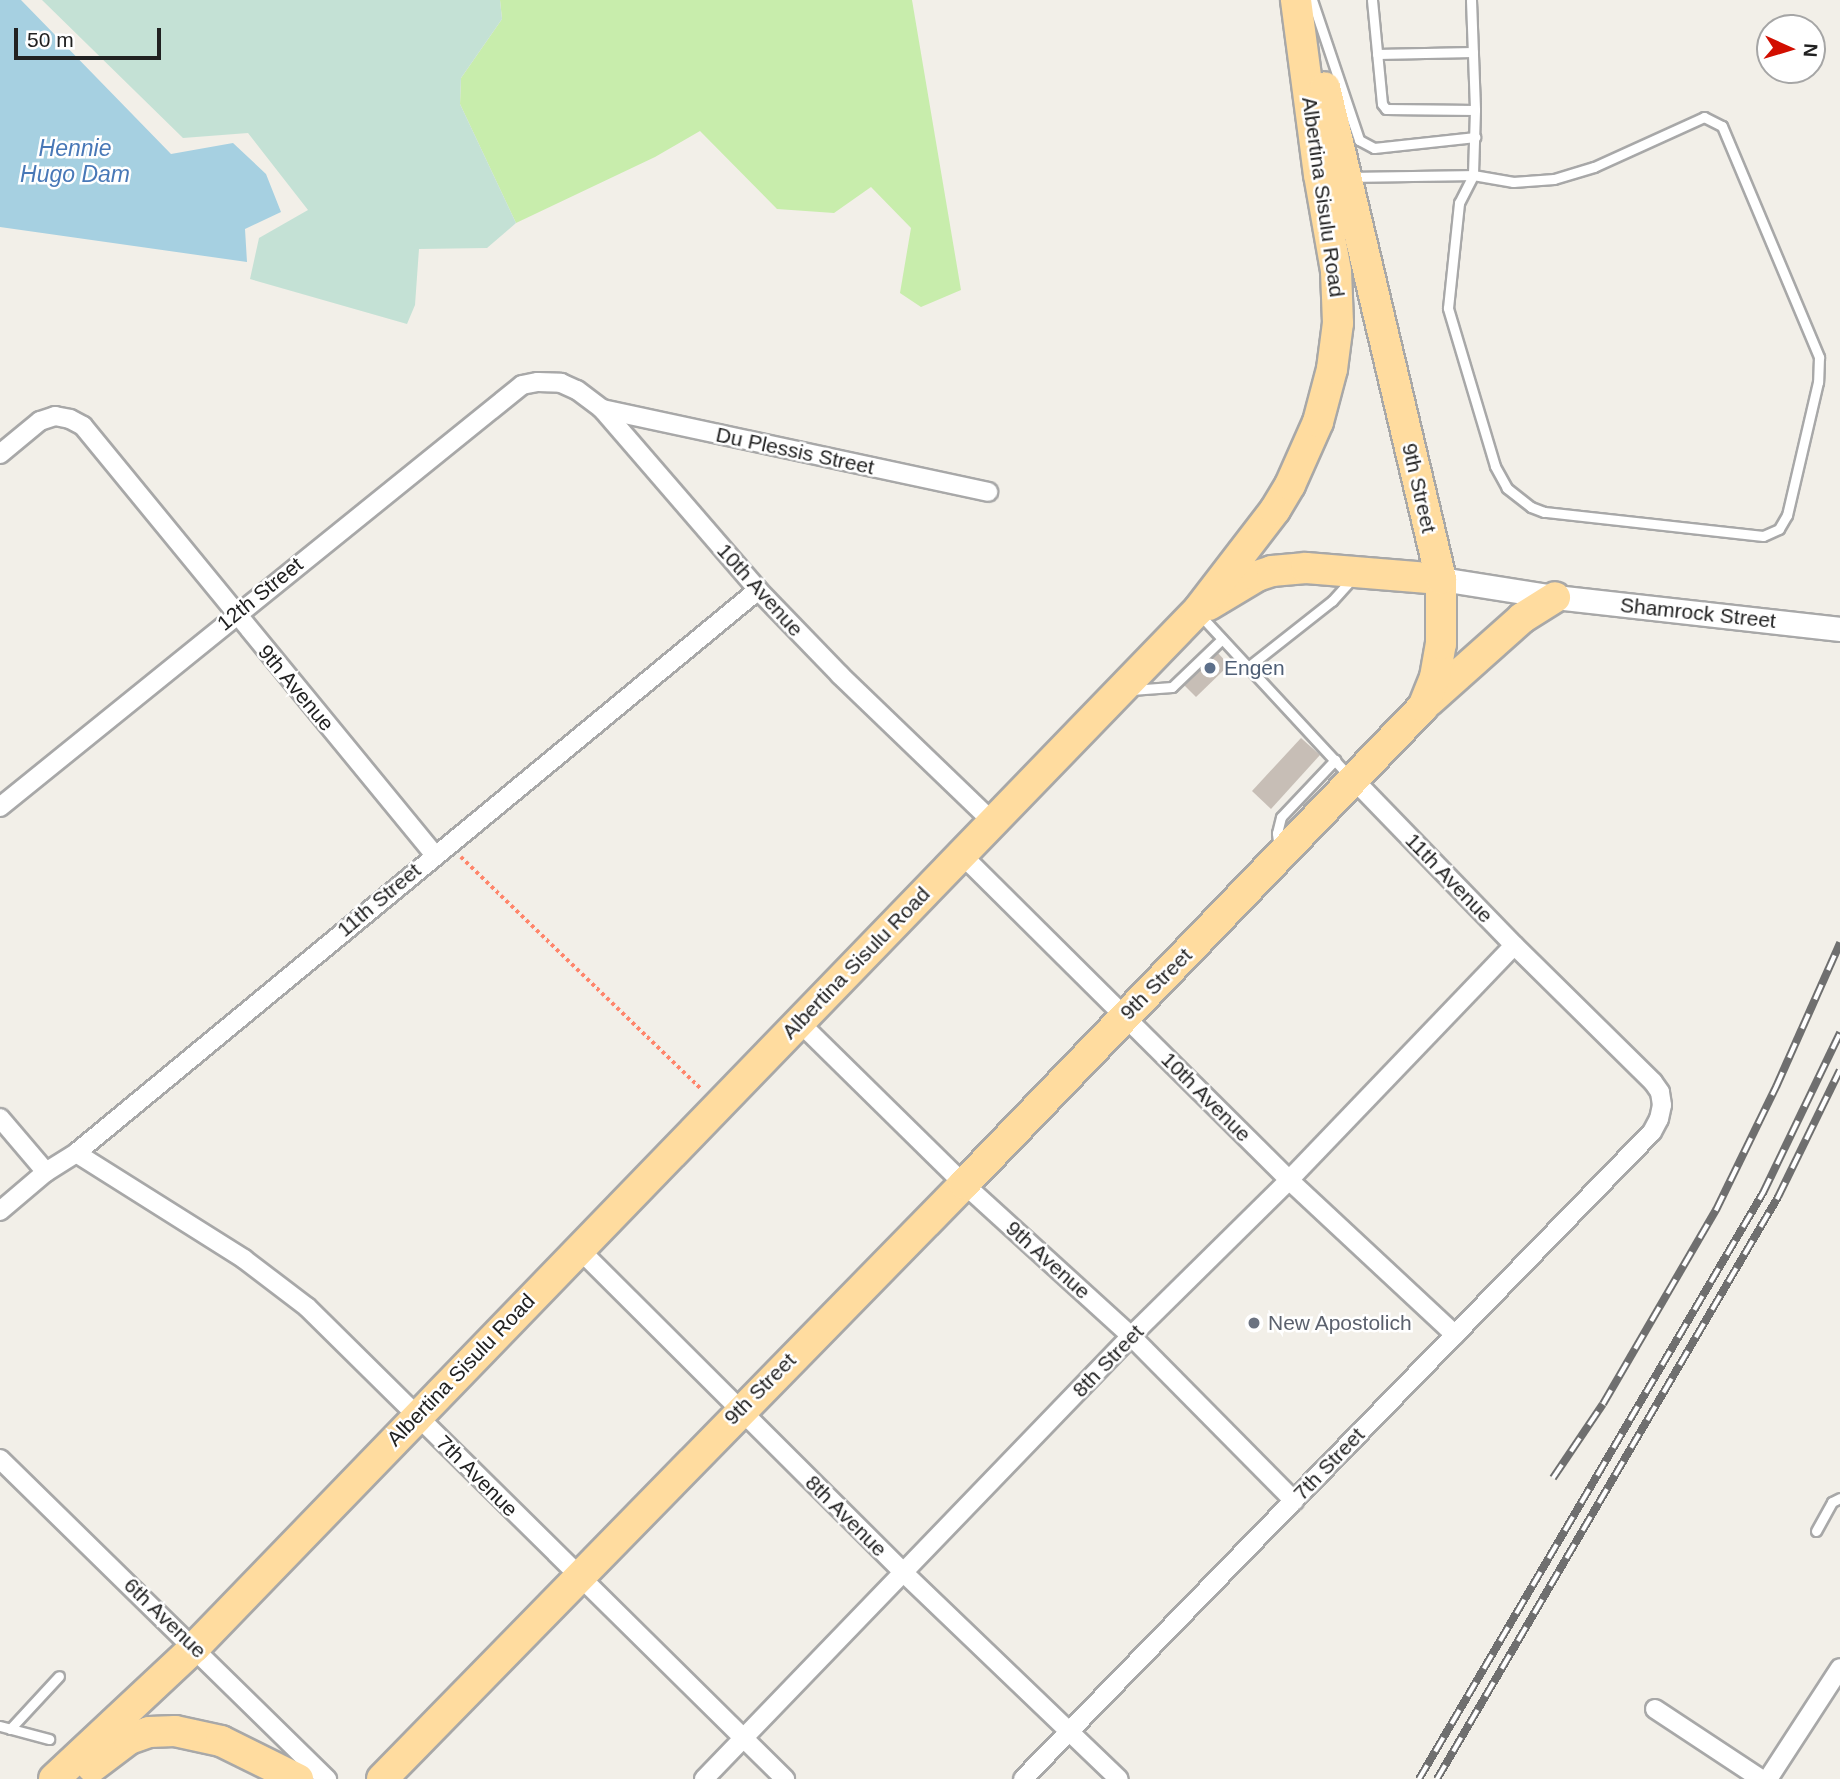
<!DOCTYPE html>
<style>
body{margin:0}
#map{position:relative;width:1840px;height:1779px;overflow:hidden;background:#f2efe8;font-family:Helvetica,sans-serif}
div>[style]{position:absolute}
.grass>*{inset:0;background:#c8edac}
.wetland>*{inset:0;background:#c4e1d5}
.water>*{inset:0;background:#a6d0e1}
.building>*{inset:0;background:#c7beb6}
.path>*{height:3.5px;margin-top:-1.75px;transform-origin:0;background:repeating-linear-gradient(90deg,#ff856b 0 3.5px,transparent 0 7px)}
.roads{filter:drop-shadow(2px 0 #a8a8a8) drop-shadow(-2px 0 #a8a8a8) drop-shadow(0 2px #a8a8a8) drop-shadow(0 -2px #a8a8a8)}
.service>*{height:9px;margin:-4.5px;padding:0 4.5px;transform-origin:4.5px;border-radius:4.5px;background:#fff}
.minor>*{height:18px;margin:-9px;padding:0 9px;transform-origin:9px;border-radius:9px;background:#fff}
.tertiary>*{height:23px;margin:-11.5px;padding:0 11.5px;transform-origin:11.5px;border-radius:11.5px;background:#fff}
.primary>*{height:30px;margin:-15px;padding:0 15px;transform-origin:15px;border-radius:15px;background:#ffdc9f}
.rail>*{height:8px;margin-top:-4px;transform-origin:0;background:repeating-linear-gradient(90deg,#fff 0 16px,#6f6f6f 0 32px);box-sizing:border-box;border-block:2px solid #6f6f6f}
.dots>*{width:19px;height:19px;translate:-50% -50%;box-sizing:border-box;border:4px solid #fff;border-radius:50%}
span{translate:-50% -50%;white-space:nowrap;text-align:center;line-height:1.15;-webkit-text-stroke:5px #fff;paint-order:stroke}
.street-label{font-size:21px;color:#212121}
.service-label{font-size:21px;color:#4e5e75}
.left{translate:0 -50%;text-align:left}
.worship-label{font-size:21px;color:#5b616d}
.water-label{font-size:23px;color:#4878b7;font-style:italic}
.north{position:absolute;left:1756px;top:14px;width:70px;height:70px;box-sizing:border-box;background:#fff;border:2px solid #a6a6a6;border-radius:50%;rotate:94deg;font-size:19px;font-weight:700;line-height:28px;text-align:center;color:#212121}
.north::after{content:'';display:block;margin:auto;width:24px;height:32px;background:#d20e00;clip-path:polygon(50% 0,100% 100%,50% 72%,0 100%)}
.scale{position:absolute;left:14px;top:28px;width:147px;height:32px;box-sizing:border-box;border:4px solid #212121;border-top:0;padding-left:9px;font-size:21px;line-height:24px;white-space:nowrap;color:#212121;-webkit-text-stroke:5px #fff;paint-order:stroke}
</style>
<div id="map">
<div class="grass">
<i style="clip-path:polygon(500px 0,912px 0,961px 290px,921px 307px,900px 293px,911px 228px,871px 187px,834px 213px,777px 209px,700px 131px,655px 157px,516px 223px,460px 104px,461px 78px,502px 19px)"></i>
</div>
<div class="wetland">
<i style="clip-path:polygon(42px 0,500px 0,502px 19px,461px 78px,460px 104px,516px 223px,487px 248px,419px 249px,415px 305px,407px 324px,250px 279px,259px 238px,308px 210px,248px 133px,183px 138px)"></i>
</div>
<div class="water">
<i style="clip-path:polygon(0 0,21px 0,171px 154px,233px 143px,266px 174px,281px 212px,245px 229px,247px 262px,0 227px)"></i>
</div>
<div class="building">
<i style="clip-path:polygon(1218px 653px,1229px 665px,1196px 697px,1184px 685px)"></i>
<i style="clip-path:polygon(1301px 738px,1320px 755px,1271px 809px,1252px 791px)"></i>
</div>
<div class="path">
<i style="left:461px;top:857px;width:335px;rotate:44deg"></i>
</div>
<div class="roads">
<div class="service">
<i style="left:1312px;top:0;width:148px;rotate:71.4deg"></i>
<i style="left:1359px;top:140px;width:17px;rotate:28deg"></i>
<i style="left:1374px;top:148px;width:102px;rotate:-6.2deg"></i>
<i style="left:1372px;top:0;width:104px;rotate:84.5deg"></i>
<i style="left:1382px;top:104px;width:6px;rotate:51deg"></i>
<i style="left:1386px;top:109px;width:89px;rotate:0.6deg"></i>
<i style="left:1471px;top:0;width:110px;rotate:87.9deg"></i>
<i style="left:1475px;top:110px;width:65px;rotate:91.8deg"></i>
<i style="left:1473px;top:175px;width:41px;rotate:9.9deg"></i>
<i style="left:1513px;top:182px;width:41px;rotate:-4.2deg"></i>
<i style="left:1554px;top:179px;width:42px;rotate:-16.7deg"></i>
<i style="left:1594px;top:167px;width:121px;rotate:-24.4deg"></i>
<i style="left:1704px;top:117px;width:20px;rotate:27deg"></i>
<i style="left:1722px;top:126px;width:251px;rotate:67.2deg"></i>
<i style="left:1819px;top:357px;width:25px;rotate:92deg"></i>
<i style="left:1818px;top:382px;width:137px;rotate:103.1deg"></i>
<i style="left:1787px;top:515px;width:16px;rotate:120deg"></i>
<i style="left:1779px;top:529px;width:17px;rotate:156deg"></i>
<i style="left:1763px;top:536px;width:220px;rotate:-173.7deg"></i>
<i style="left:1544px;top:512px;width:14px;rotate:-159deg"></i>
<i style="left:1531px;top:507px;width:31px;rotate:-142deg"></i>
<i style="left:1507px;top:488px;width:25px;rotate:-119deg"></i>
<i style="left:1495px;top:466px;width:165px;rotate:-106.6deg"></i>
<i style="left:1448px;top:308px;width:106px;rotate:-84deg"></i>
<i style="left:1459px;top:203px;width:31px;rotate:-63deg"></i>
<i style="left:1377px;top:54px;width:96px;rotate:-1.2deg"></i>
<i style="left:1352px;top:177px;width:121px;rotate:-0.9deg"></i>
<i style="left:1200px;top:615px;width:221px;rotate:47.2deg"></i>
<i style="left:1248px;top:667px;width:107px;rotate:-38.2deg"></i>
<i style="left:1332px;top:601px;width:31px;rotate:-48deg"></i>
<i style="left:1131px;top:690px;width:41px;rotate:-4.2deg"></i>
<i style="left:1172px;top:687px;width:69px;rotate:-43.8deg"></i>
<i style="left:1279px;top:848px;width:15px;rotate:-98deg"></i>
<i style="left:1277px;top:833px;width:16px;rotate:-76deg"></i>
<i style="left:1281px;top:817px;width:79px;rotate:-46.5deg"></i>
<i style="left:1816px;top:1531px;width:33px;rotate:-61deg"></i>
<i style="left:1832px;top:1502px;width:9px;rotate:-27deg"></i>
<i style="left:0;top:1726px;width:51px;rotate:14.9deg"></i>
<i style="left:10px;top:1729px;width:72px;rotate:-47.2deg"></i>
</div>
<div class="minor">
<i style="left:602px;top:409px;width:395px;rotate:12.1deg"></i>
<i style="left:0;top:454px;width:52px;rotate:-39.5deg"></i>
<i style="left:40px;top:421px;width:16px;rotate:-18deg"></i>
<i style="left:55px;top:416px;width:15px;rotate:11deg"></i>
<i style="left:70px;top:419px;width:15px;rotate:28deg"></i>
<i style="left:83px;top:426px;width:554px;rotate:50.65deg"></i>
<i style="left:0;top:807px;width:671px;rotate:-38.95deg"></i>
<i style="left:522px;top:385px;width:16px;rotate:-11deg"></i>
<i style="left:538px;top:382px;width:23px;rotate:2deg"></i>
<i style="left:561px;top:383px;width:17px;rotate:24deg"></i>
<i style="left:577px;top:390px;width:31px;rotate:37deg"></i>
<i style="left:602px;top:409px;width:239px;rotate:49.2deg"></i>
<i style="left:758px;top:590px;width:118px;rotate:46deg"></i>
<i style="left:840px;top:675px;width:212px;rotate:43.9deg"></i>
<i style="left:961px;top:854px;width:462px;rotate:44.8deg"></i>
<i style="left:1289px;top:1180px;width:227px;rotate:43deg"></i>
<i style="left:799px;top:1022px;width:231px;rotate:44.5deg"></i>
<i style="left:964px;top:1184px;width:226px;rotate:42.3deg"></i>
<i style="left:1131px;top:1336px;width:232px;rotate:45.3deg"></i>
<i style="left:0;top:1118px;width:71px;rotate:49.6deg"></i>
<i style="left:76px;top:1153px;width:199px;rotate:32.2deg"></i>
<i style="left:244px;top:1259px;width:79px;rotate:37.3deg"></i>
<i style="left:307px;top:1307px;width:672px;rotate:44.64deg"></i>
<i style="left:0;top:1211px;width:60px;rotate:-40.3deg"></i>
<i style="left:46px;top:1172px;width:36px;rotate:-32deg"></i>
<i style="left:76px;top:1153px;width:884px;rotate:-39.54deg"></i>
<i style="left:578px;top:1248px;width:462px;rotate:44.9deg"></i>
<i style="left:905px;top:1574px;width:296px;rotate:43.8deg"></i>
<i style="left:0;top:1459px;width:458px;rotate:44.4deg"></i>
<i style="left:1655px;top:1709px;width:127px;rotate:33.4deg"></i>
<i style="left:704px;top:1779px;width:615px;rotate:-46.05deg"></i>
<i style="left:1131px;top:1336px;width:222px;rotate:-44.6deg"></i>
<i style="left:1289px;top:1180px;width:325px;rotate:-46.2deg"></i>
<i style="left:1023px;top:1779px;width:902px;rotate:-45.81deg"></i>
<i style="left:1652px;top:1132px;width:15px;rotate:-62deg"></i>
<i style="left:1659px;top:1119px;width:14px;rotate:-78deg"></i>
<i style="left:1662px;top:1105px;width:13px;rotate:-99deg"></i>
<i style="left:1660px;top:1092px;width:12px;rotate:-125deg"></i>
<i style="left:1653px;top:1082px;width:195px;rotate:-135.4deg"></i>
<i style="left:1514px;top:945px;width:230px;rotate:-134.1deg"></i>
<i style="left:1768px;top:1779px;width:132px;rotate:-57deg"></i>
</div>
<div class="tertiary">
<i style="left:1441px;top:579px;width:115px;rotate:9deg"></i>
<i style="left:1555px;top:597px;width:287px;rotate:6.4deg"></i>
</div>
<div class="primary">
<i style="left:1209px;top:605px;width:56px;rotate:-31.1deg"></i>
<i style="left:1257px;top:576px;width:16px;rotate:-18deg"></i>
<i style="left:1272px;top:571px;width:34px;rotate:-5deg"></i>
<i style="left:1306px;top:568px;width:135px;rotate:4.7deg"></i>
<i style="left:1429px;top:701px;width:125px;rotate:-41.7deg"></i>
<i style="left:1522px;top:618px;width:39px;rotate:-32deg"></i>
<i style="left:92px;top:1767px;width:46px;rotate:-37.1deg"></i>
<i style="left:129px;top:1739px;width:21px;rotate:-19deg"></i>
<i style="left:149px;top:1732px;width:26px;rotate:-2deg"></i>
<i style="left:175px;top:1731px;width:47px;rotate:12.3deg"></i>
<i style="left:221px;top:1741px;width:86px;rotate:26.3deg"></i>
<i style="left:54px;top:1779px;width:193px;rotate:-43.1deg"></i>
<i style="left:195px;top:1647px;width:1444px;rotate:-45.95deg"></i>
<i style="left:1199px;top:609px;width:125px;rotate:-52.5deg"></i>
<i style="left:1275px;top:510px;width:29px;rotate:-59deg"></i>
<i style="left:1290px;top:485px;width:69px;rotate:-66deg"></i>
<i style="left:1318px;top:422px;width:55px;rotate:-75.2deg"></i>
<i style="left:1332px;top:369px;width:46px;rotate:-82.6deg"></i>
<i style="left:1338px;top:323px;width:52px;rotate:-92.2deg"></i>
<i style="left:1336px;top:271px;width:97px;rotate:-100deg"></i>
<i style="left:1319px;top:175px;width:177px;rotate:-97.5deg"></i>
<i style="left:382px;top:1779px;width:832px;rotate:-45.63deg"></i>
<i style="left:964px;top:1184px;width:662px;rotate:-46.1deg"></i>
<i style="left:1423px;top:707px;width:32px;rotate:-68deg"></i>
<i style="left:1435px;top:677px;width:34px;rotate:-80deg"></i>
<i style="left:1441px;top:644px;width:65px;rotate:-90deg"></i>
<i style="left:1441px;top:579px;width:505px;rotate:-103.27deg"></i>
</div>
</div>
<div class="rail">
<i style="left:1553px;top:1478px;width:89px;rotate:-56deg"></i>
<i style="left:1603px;top:1404px;width:225px;rotate:-59.8deg"></i>
<i style="left:1716px;top:1210px;width:137px;rotate:-64deg"></i>
<i style="left:1776px;top:1087px;width:158px;rotate:-66deg"></i>
<i style="left:1419px;top:1779px;width:680px;rotate:-59.59deg"></i>
<i style="left:1763px;top:1193px;width:178px;rotate:-64.3deg"></i>
<i style="left:1437px;top:1779px;width:675px;rotate:-59.63deg"></i>
<i style="left:1778px;top:1197px;width:141px;rotate:-64deg"></i>
</div>
<div class="dots">
<i style="left:1210px;top:668px;background:#5c6f8a"></i>
<i style="left:1254px;top:1323px;background:#6b7280"></i>
</div>
<div class="street-label">
<span style="left:1323px;top:197px;rotate:82deg">Albertina Sisulu Road</span>
<span style="left:795px;top:451px;rotate:12deg">Du Plessis Street</span>
<span style="left:1419px;top:488px;rotate:77deg">9th Street</span>
<span style="left:760px;top:590px;rotate:48deg">10th Avenue</span>
<span style="left:260px;top:594px;rotate:-39deg">12th Street</span>
<span style="left:1698px;top:613px;rotate:6deg">Shamrock Street</span>
<span style="left:296px;top:688px;rotate:50deg">9th Avenue</span>
<span style="left:1449px;top:878px;rotate:46deg">11th Avenue</span>
<span style="left:379px;top:900px;rotate:-40deg">11th Street</span>
<span style="left:856px;top:963px;rotate:-46deg">Albertina Sisulu Road</span>
<span style="left:1156px;top:984px;rotate:-45deg">9th Street</span>
<span style="left:1206px;top:1097px;rotate:45deg">10th Avenue</span>
<span style="left:1048px;top:1260px;rotate:42deg">9th Avenue</span>
<span style="left:1108px;top:1361px;rotate:-46deg">8th Street</span>
<span style="left:461px;top:1370px;rotate:-46deg">Albertina Sisulu Road</span>
<span style="left:760px;top:1389px;rotate:-45deg">9th Street</span>
<span style="left:1329px;top:1464px;rotate:-46deg">7th Street</span>
<span style="left:477px;top:1476px;rotate:45deg">7th Avenue</span>
<span style="left:846px;top:1516px;rotate:45deg">8th Avenue</span>
<span style="left:165px;top:1618px;rotate:44deg">6th Avenue</span>
</div>
<div class="service-label">
<span class="left" style="left:1224px;top:668px">Engen</span>
</div>
<div class="worship-label">
<span class="left" style="left:1268px;top:1323px">New Apostolich</span>
</div>
<div class="water-label">
<span style="left:75px;top:161px">Hennie<br>Hugo Dam</span>
</div>
<div class="north">N</div>
<div class="scale">50 m</div>
</div>
